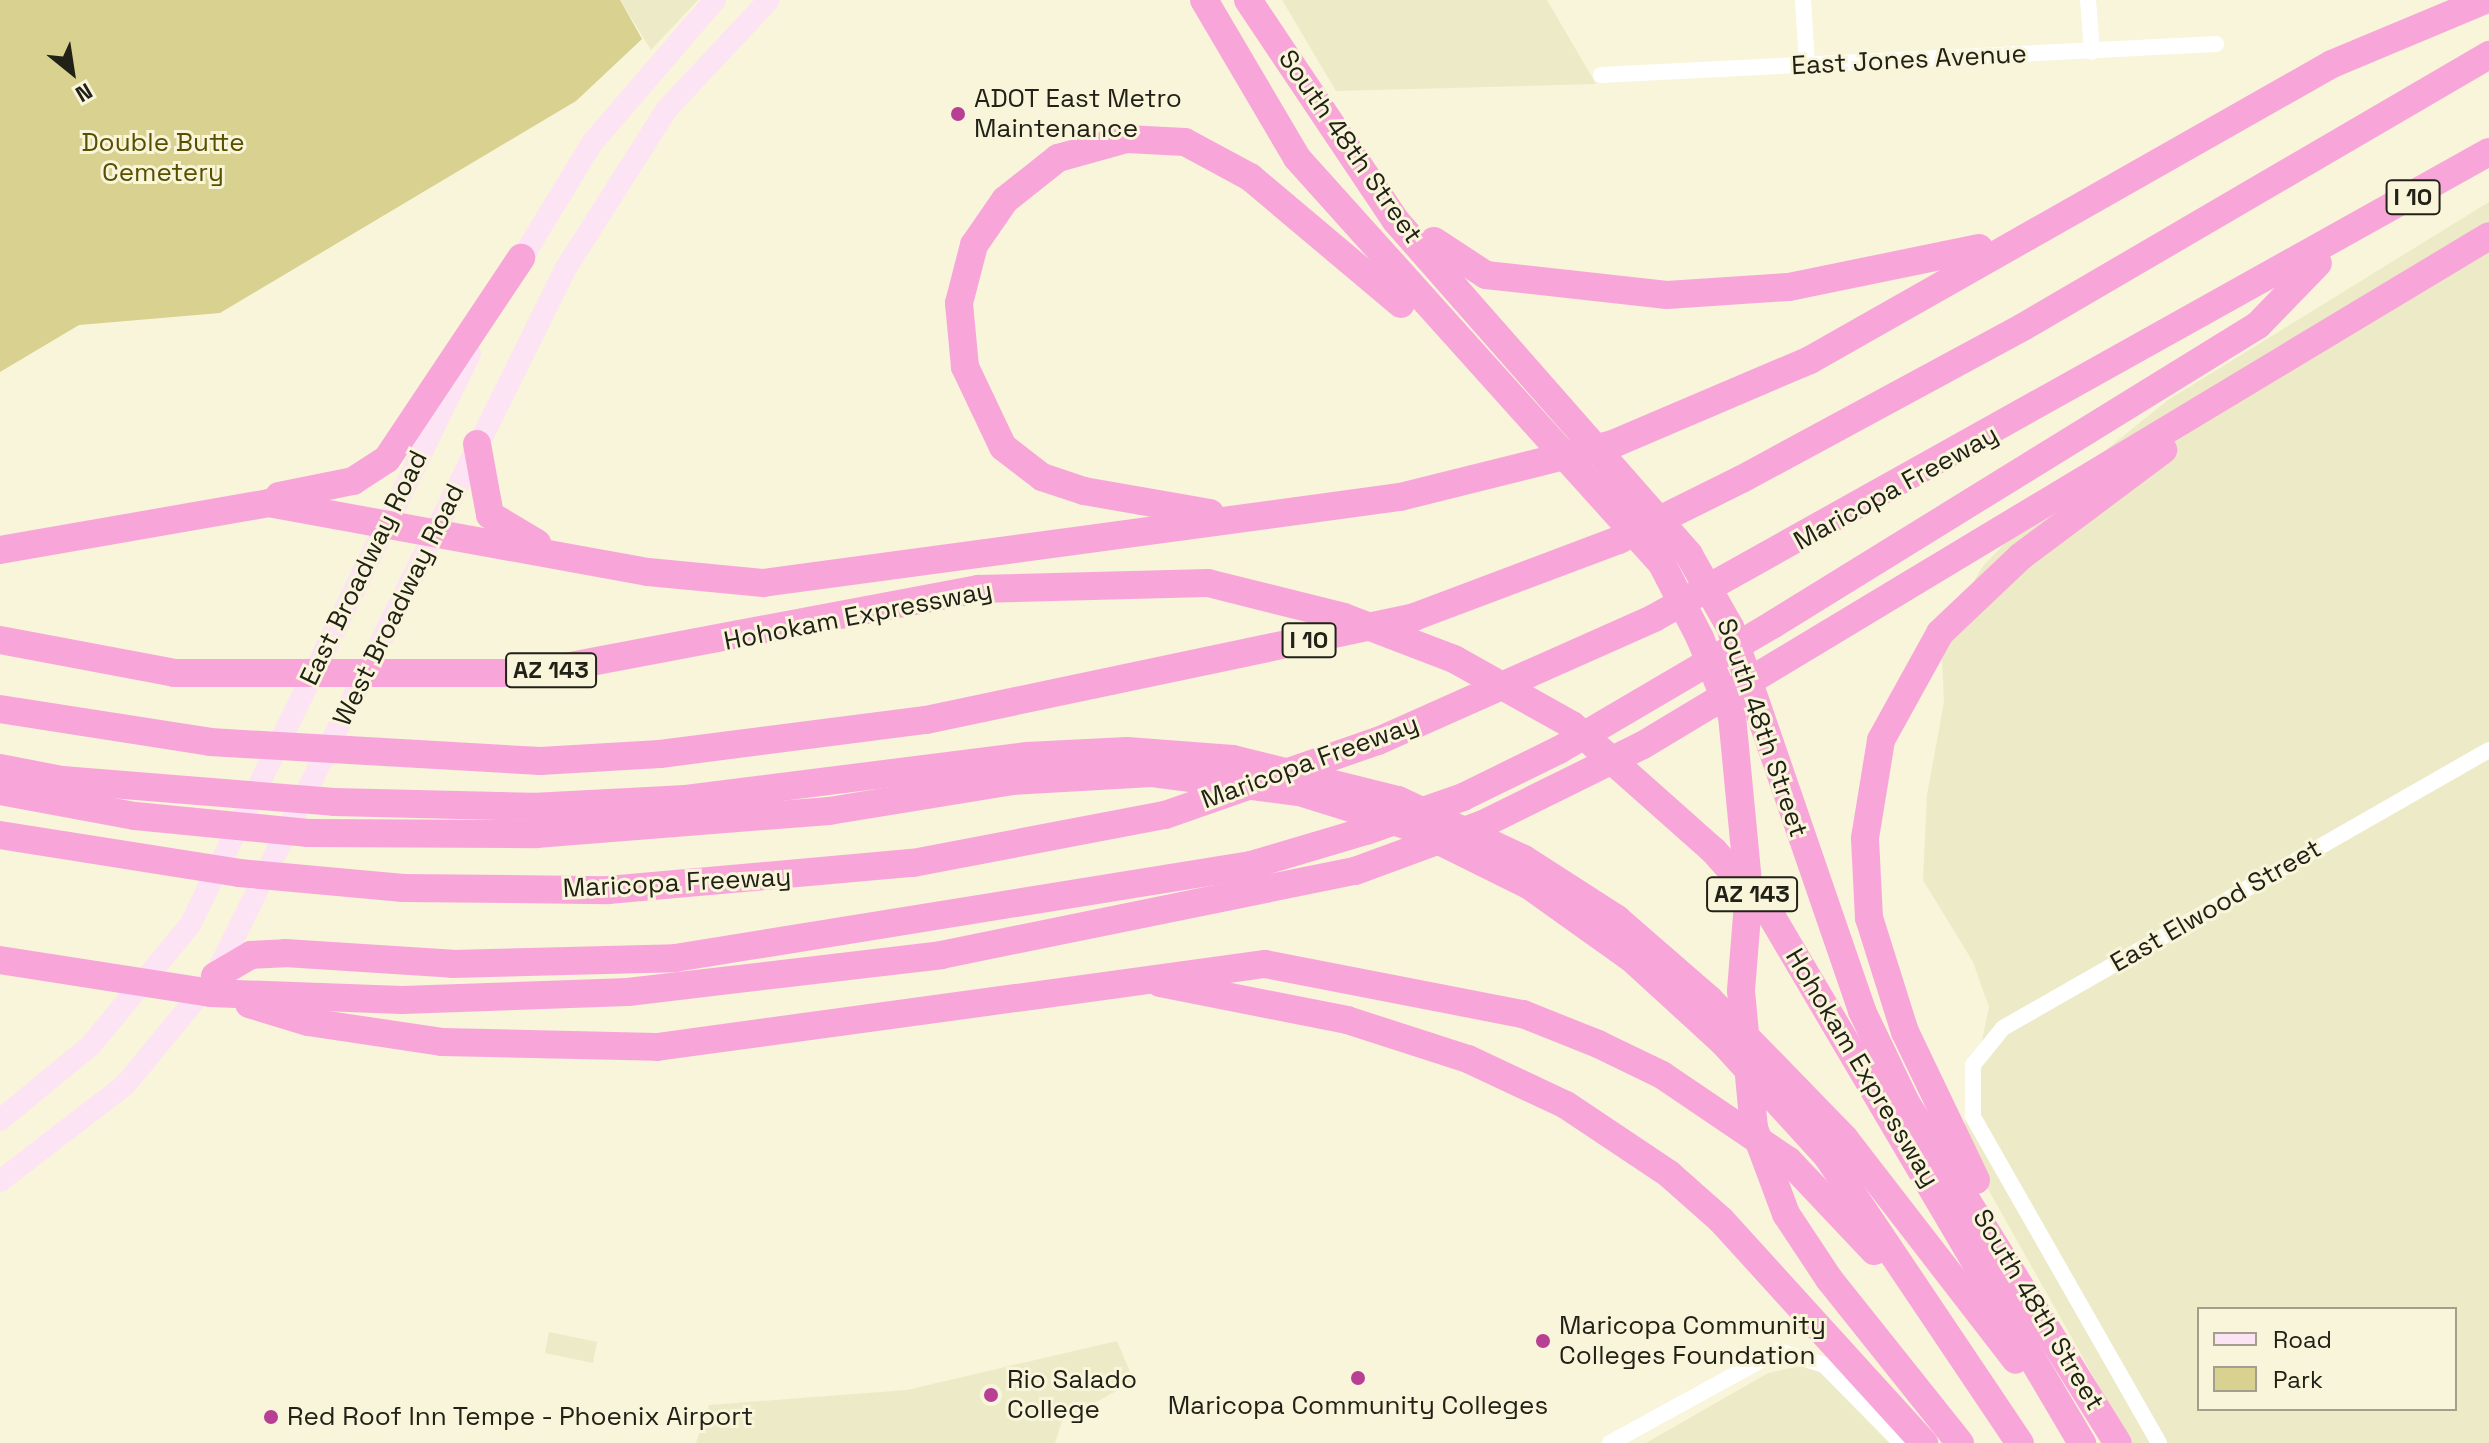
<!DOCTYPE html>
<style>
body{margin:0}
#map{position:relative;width:2489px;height:1443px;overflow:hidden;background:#f8f5da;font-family:"Space Grotesk",sans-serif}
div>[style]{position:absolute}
.built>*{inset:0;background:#edeac7}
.green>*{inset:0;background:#d8d18f}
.street>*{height:16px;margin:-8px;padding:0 8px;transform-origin:8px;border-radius:8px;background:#fff}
.secondary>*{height:22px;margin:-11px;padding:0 11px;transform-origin:11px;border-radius:11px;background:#fde4f4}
.highway>*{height:28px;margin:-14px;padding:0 14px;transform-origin:14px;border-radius:14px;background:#f8a6da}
.dots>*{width:22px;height:22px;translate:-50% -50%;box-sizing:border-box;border:4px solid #f8f5da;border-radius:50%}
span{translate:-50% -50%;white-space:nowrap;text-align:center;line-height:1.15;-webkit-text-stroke:6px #f8f5da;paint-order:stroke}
.shield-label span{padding:2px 6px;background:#f8f5da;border:2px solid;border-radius:6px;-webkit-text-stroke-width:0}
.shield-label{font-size:24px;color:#222117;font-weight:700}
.street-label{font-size:26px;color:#222117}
.poi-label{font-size:26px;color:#222117}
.left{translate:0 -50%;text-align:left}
.park-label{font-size:26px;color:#585000}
.legend{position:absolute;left:2197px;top:1307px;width:260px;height:104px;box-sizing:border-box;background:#f8f5da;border:2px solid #a2a08c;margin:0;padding:10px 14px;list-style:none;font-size:24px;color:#222117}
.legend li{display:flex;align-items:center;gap:16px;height:40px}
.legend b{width:40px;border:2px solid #a2a08c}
.north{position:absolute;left:32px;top:32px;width:80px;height:80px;-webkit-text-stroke:6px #f8f5da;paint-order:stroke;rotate:150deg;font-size:22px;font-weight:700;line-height:32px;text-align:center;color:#222117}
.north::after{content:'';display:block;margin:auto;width:28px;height:36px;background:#222117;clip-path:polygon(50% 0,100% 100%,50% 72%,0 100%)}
</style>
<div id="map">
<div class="built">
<i style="clip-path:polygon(620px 0,698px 0,651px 50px)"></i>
<i style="clip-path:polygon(1282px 0,1547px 0,1596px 84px,1336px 91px)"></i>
<i style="clip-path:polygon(evenodd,2489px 202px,2489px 1443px,2131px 1443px,1961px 1141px,1989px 1007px,1973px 962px,1923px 880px,1927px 795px,1944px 702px,1941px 636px,1983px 566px,2056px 490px,2168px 400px,2489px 202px,2199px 1309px,2455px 1309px,2455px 1409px,2199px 1409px,2199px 1309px)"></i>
<i style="clip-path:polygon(549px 1332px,597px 1342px,593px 1363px,545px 1353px)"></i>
<i style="clip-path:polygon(1117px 1341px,1134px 1381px,1062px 1421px,1055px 1443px,696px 1443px,709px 1405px,907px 1390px)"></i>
<i style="clip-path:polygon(1805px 1365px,1850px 1384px,1911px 1443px,1646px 1443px,1768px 1373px)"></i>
</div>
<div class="green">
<i style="clip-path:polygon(0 0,620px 0,642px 39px,576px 101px,220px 313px,79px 325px,0 372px)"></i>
</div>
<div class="street">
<i style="left:1803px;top:0;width:65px;rotate:86.5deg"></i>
<i style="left:2088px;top:0;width:52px;rotate:85.6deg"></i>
<i style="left:1601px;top:75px;width:616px;rotate:-2.89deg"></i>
<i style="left:1610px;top:1443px;width:192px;rotate:-28.7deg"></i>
<i style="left:1778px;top:1351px;width:48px;rotate:16.9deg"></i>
<i style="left:1824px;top:1365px;width:110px;rotate:45.4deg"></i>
<i style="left:2159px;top:1443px;width:375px;rotate:-119.7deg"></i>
<i style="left:1973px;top:1117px;width:52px;rotate:-90deg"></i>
<i style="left:1973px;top:1065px;width:48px;rotate:-51deg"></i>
<i style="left:2003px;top:1028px;width:560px;rotate:-29.77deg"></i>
</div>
<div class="secondary">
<i style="left:514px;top:271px;width:150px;rotate:-58.6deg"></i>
<i style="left:592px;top:143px;width:189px;rotate:-49.3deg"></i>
<i style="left:0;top:1120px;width:118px;rotate:-39.5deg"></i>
<i style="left:91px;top:1045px;width:156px;rotate:-50.5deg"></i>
<i style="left:190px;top:925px;width:636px;rotate:-63.88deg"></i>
<i style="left:0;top:1181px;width:158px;rotate:-37.5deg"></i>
<i style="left:125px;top:1085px;width:141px;rotate:-50.5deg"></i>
<i style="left:215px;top:976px;width:790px;rotate:-63.63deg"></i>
<i style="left:566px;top:268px;width:188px;rotate:-57.6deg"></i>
<i style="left:667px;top:109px;width:149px;rotate:-46.9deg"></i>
</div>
<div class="highway">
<i style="left:1204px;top:0;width:183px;rotate:59.5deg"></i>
<i style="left:1297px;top:158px;width:546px;rotate:48.04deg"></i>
<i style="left:1662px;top:564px;width:83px;rotate:62.8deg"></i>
<i style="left:1700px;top:638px;width:84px;rotate:67.7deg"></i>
<i style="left:1732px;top:716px;width:176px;rotate:84.5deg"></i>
<i style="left:1749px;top:891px;width:100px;rotate:94.6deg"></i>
<i style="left:1741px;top:991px;width:138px;rotate:84.6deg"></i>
<i style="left:1754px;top:1128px;width:92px;rotate:69.6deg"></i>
<i style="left:1786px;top:1214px;width:78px;rotate:56.5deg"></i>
<i style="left:1829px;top:1279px;width:210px;rotate:51.4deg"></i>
<i style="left:1248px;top:0;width:266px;rotate:56.2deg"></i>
<i style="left:1396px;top:221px;width:444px;rotate:48.7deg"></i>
<i style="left:1689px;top:555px;width:83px;rotate:60.3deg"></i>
<i style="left:1730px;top:627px;width:406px;rotate:71deg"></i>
<i style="left:1862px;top:1011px;width:102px;rotate:64.4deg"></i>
<i style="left:1906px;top:1103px;width:401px;rotate:58.1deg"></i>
<i style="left:1434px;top:241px;width:62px;rotate:33.2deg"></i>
<i style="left:1486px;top:275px;width:182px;rotate:6.3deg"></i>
<i style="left:1667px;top:295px;width:122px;rotate:-3.8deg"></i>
<i style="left:1789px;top:287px;width:194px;rotate:-11.6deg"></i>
<i style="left:477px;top:444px;width:72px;rotate:79.6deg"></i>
<i style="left:490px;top:515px;width:55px;rotate:30.8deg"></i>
<i style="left:279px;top:496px;width:76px;rotate:-11.5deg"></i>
<i style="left:353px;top:481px;width:40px;rotate:-32.9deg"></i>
<i style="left:387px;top:459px;width:242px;rotate:-56.3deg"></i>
<i style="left:1210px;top:513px;width:128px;rotate:-170.1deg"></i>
<i style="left:1084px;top:491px;width:44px;rotate:-161.6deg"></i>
<i style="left:1042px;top:477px;width:49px;rotate:-142.4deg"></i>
<i style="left:1003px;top:447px;width:89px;rotate:-115.4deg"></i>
<i style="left:965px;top:367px;width:64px;rotate:-95.4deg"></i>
<i style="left:959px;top:303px;width:60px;rotate:-75.5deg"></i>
<i style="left:974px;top:245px;width:55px;rotate:-55.4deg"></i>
<i style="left:1005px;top:200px;width:68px;rotate:-38.4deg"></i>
<i style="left:1058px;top:158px;width:71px;rotate:-15.6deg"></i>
<i style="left:1126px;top:139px;width:59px;rotate:2.9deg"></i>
<i style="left:1185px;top:142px;width:74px;rotate:28.3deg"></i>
<i style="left:1250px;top:177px;width:197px;rotate:40.1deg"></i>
<i style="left:0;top:550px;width:272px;rotate:-9.9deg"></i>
<i style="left:268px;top:503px;width:386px;rotate:10.3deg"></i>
<i style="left:648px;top:572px;width:116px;rotate:5.5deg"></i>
<i style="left:763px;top:583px;width:643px;rotate:-7.69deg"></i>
<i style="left:1400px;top:497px;width:219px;rotate:-14deg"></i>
<i style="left:1613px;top:444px;width:214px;rotate:-23.1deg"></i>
<i style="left:1810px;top:360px;width:600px;rotate:-29.56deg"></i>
<i style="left:2332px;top:64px;width:166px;rotate:-22.7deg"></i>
<i style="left:0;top:640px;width:177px;rotate:10.7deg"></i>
<i style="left:174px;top:673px;width:359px"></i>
<i style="left:533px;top:673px;width:453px;rotate:-10.7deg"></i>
<i style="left:978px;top:589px;width:230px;rotate:-1.5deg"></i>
<i style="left:1208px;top:583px;width:140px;rotate:14deg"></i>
<i style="left:1344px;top:617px;width:118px;rotate:20.9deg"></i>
<i style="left:1454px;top:659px;width:135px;rotate:29.2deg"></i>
<i style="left:1572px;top:725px;width:190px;rotate:41.6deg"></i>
<i style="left:1714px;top:851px;width:88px;rotate:48.7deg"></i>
<i style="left:1772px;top:917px;width:611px;rotate:59.49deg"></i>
<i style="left:0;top:709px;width:213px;rotate:8.9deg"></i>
<i style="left:210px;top:742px;width:331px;rotate:3.3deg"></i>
<i style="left:540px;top:761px;width:120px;rotate:-3.3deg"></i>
<i style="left:660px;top:754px;width:268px;rotate:-7.3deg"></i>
<i style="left:926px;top:720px;width:499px;rotate:-11.9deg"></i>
<i style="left:1414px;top:617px;width:219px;rotate:-20.6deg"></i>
<i style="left:1619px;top:540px;width:137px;rotate:-26.4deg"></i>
<i style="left:1742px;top:479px;width:319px;rotate:-28.4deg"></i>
<i style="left:2023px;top:327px;width:540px;rotate:-30.27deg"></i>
<i style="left:0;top:768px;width:63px;rotate:11deg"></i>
<i style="left:62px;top:780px;width:273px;rotate:4.6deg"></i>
<i style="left:334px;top:802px;width:198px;rotate:1.4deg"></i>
<i style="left:532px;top:807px;width:154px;rotate:-3deg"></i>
<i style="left:686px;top:799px;width:344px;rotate:-7.2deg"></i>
<i style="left:1027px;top:756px;width:100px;rotate:-2.9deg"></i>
<i style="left:1127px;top:751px;width:106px;rotate:4.3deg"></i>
<i style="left:1233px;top:759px;width:170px;rotate:14deg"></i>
<i style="left:1398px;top:800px;width:139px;rotate:25.1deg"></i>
<i style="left:1524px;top:859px;width:111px;rotate:32.8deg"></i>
<i style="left:1617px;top:919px;width:122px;rotate:41deg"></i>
<i style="left:1709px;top:999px;width:195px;rotate:45.8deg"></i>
<i style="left:1845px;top:1139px;width:279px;rotate:52.3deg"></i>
<i style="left:0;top:791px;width:137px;rotate:10.5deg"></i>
<i style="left:135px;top:816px;width:174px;rotate:5.6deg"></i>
<i style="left:308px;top:833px;width:228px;rotate:0.3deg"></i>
<i style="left:536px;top:834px;width:294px;rotate:-4.5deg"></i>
<i style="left:829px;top:811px;width:185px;rotate:-9.3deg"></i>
<i style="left:1012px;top:781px;width:140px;rotate:-3.3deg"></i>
<i style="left:1152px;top:773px;width:148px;rotate:7.4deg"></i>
<i style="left:1299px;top:792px;width:115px;rotate:17.2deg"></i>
<i style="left:1409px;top:826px;width:135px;rotate:26.4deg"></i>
<i style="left:1530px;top:886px;width:124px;rotate:35.5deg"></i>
<i style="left:1631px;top:958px;width:125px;rotate:42.4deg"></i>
<i style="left:1723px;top:1042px;width:154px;rotate:47.6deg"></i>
<i style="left:1827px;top:1156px;width:346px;rotate:56.1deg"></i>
<i style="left:0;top:835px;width:242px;rotate:9deg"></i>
<i style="left:239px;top:873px;width:165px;rotate:5.2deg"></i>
<i style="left:403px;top:888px;width:205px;rotate:0.6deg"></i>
<i style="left:608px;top:890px;width:306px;rotate:-5.1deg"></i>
<i style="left:913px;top:863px;width:257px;rotate:-10.8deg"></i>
<i style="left:1165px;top:815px;width:225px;rotate:-19.2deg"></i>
<i style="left:1378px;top:741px;width:302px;rotate:-24deg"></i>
<i style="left:1654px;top:618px;width:956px;rotate:-29.17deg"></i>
<i style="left:0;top:960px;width:213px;rotate:8.9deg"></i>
<i style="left:210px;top:993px;width:192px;rotate:2.1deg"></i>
<i style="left:402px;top:1000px;width:226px;rotate:-2deg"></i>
<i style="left:628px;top:992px;width:315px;rotate:-6.7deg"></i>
<i style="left:941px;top:955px;width:422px;rotate:-11.5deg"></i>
<i style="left:1355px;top:871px;width:136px;rotate:-20.2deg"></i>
<i style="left:1483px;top:824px;width:178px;rotate:-26.3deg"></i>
<i style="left:1643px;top:745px;width:987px;rotate:-31.03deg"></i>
<i style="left:215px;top:976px;width:42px;rotate:-30.3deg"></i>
<i style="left:251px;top:955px;width:34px;rotate:-3deg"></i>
<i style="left:285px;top:953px;width:168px;rotate:3.7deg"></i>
<i style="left:453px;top:964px;width:222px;rotate:-1.5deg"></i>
<i style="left:675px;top:958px;width:583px;rotate:-9.17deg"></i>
<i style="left:1251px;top:865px;width:120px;rotate:-16.5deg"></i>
<i style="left:1366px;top:831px;width:103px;rotate:-19.3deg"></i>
<i style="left:1463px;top:797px;width:107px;rotate:-26.1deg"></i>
<i style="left:1559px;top:750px;width:247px;rotate:-30.4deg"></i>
<i style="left:1772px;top:625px;width:571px;rotate:-31.69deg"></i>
<i style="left:2258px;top:325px;width:86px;rotate:-45.9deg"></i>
<i style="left:1160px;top:983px;width:191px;rotate:11.2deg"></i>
<i style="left:1347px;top:1020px;width:127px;rotate:17.9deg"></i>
<i style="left:1468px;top:1059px;width:108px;rotate:25.1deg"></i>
<i style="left:1566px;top:1105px;width:124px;rotate:33.8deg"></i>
<i style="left:1669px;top:1174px;width:69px;rotate:41.5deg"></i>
<i style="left:1721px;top:1220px;width:302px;rotate:47.7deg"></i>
<i style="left:249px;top:1004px;width:62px;rotate:17deg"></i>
<i style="left:308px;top:1022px;width:135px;rotate:8.5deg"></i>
<i style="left:442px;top:1042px;width:215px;rotate:1.3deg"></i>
<i style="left:657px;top:1047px;width:614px;rotate:-7.77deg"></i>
<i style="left:1265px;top:964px;width:263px;rotate:11deg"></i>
<i style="left:1523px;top:1014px;width:81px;rotate:21.8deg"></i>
<i style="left:1598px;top:1044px;width:71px;rotate:25.8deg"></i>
<i style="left:1662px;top:1075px;width:153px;rotate:34.1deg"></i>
<i style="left:1789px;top:1161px;width:124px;rotate:46.6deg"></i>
<i style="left:1976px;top:1180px;width:164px;rotate:-115.6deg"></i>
<i style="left:1905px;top:1032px;width:120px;rotate:-107.5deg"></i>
<i style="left:1869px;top:918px;width:80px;rotate:-92.9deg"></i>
<i style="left:1865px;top:838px;width:99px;rotate:-80.7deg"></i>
<i style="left:1881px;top:740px;width:122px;rotate:-61.1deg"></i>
<i style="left:1940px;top:633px;width:110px;rotate:-43.5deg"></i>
<i style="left:2020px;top:557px;width:179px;rotate:-36.8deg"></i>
</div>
<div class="dots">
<i style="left:958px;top:114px;background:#b73f94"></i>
<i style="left:1543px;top:1341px;background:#b73f94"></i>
<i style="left:1358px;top:1378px;background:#b73f94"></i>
<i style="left:991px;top:1395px;background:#b73f94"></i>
<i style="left:271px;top:1417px;background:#b73f94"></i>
</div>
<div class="shield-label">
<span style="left:2413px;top:197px">I 10</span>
<span style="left:1309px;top:640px">I 10</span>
<span style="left:551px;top:670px">AZ 143</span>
<span style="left:1752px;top:894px">AZ 143</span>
</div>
<div class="street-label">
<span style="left:1909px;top:60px;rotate:-3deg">East Jones Avenue</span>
<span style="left:1350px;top:147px;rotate:55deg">South 48th Street</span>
<span style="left:1896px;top:488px;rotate:-29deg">Maricopa Freeway</span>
<span style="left:364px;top:568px;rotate:-64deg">East Broadway Road</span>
<span style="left:399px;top:605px;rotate:-64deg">West Broadway Road</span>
<span style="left:858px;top:616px;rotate:-11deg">Hohokam Expressway</span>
<span style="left:1762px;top:728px;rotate:71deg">South 48th Street</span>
<span style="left:1310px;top:762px;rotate:-20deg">Maricopa Freeway</span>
<span style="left:677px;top:883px;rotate:-3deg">Maricopa Freeway</span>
<span style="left:2216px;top:906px;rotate:-30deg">East Elwood Street</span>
<span style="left:1862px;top:1068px;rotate:59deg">Hohokam Expressway</span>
<span style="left:2038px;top:1310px;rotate:59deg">South 48th Street</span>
</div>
<div class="poi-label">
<span class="left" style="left:974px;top:114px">ADOT East Metro<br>Maintenance</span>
<span class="left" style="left:1559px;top:1341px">Maricopa Community<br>Colleges Foundation</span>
<span class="left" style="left:1007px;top:1395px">Rio Salado<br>College</span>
<span style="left:1358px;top:1406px">Maricopa Community Colleges</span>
<span class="left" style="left:287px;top:1417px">Red Roof Inn Tempe - Phoenix Airport</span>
</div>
<div class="park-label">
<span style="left:163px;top:158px">Double Butte<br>Cemetery</span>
</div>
<ul class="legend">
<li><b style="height:10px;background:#fde4f4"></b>Road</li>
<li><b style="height:22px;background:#d8d18f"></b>Park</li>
</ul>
<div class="north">N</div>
</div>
